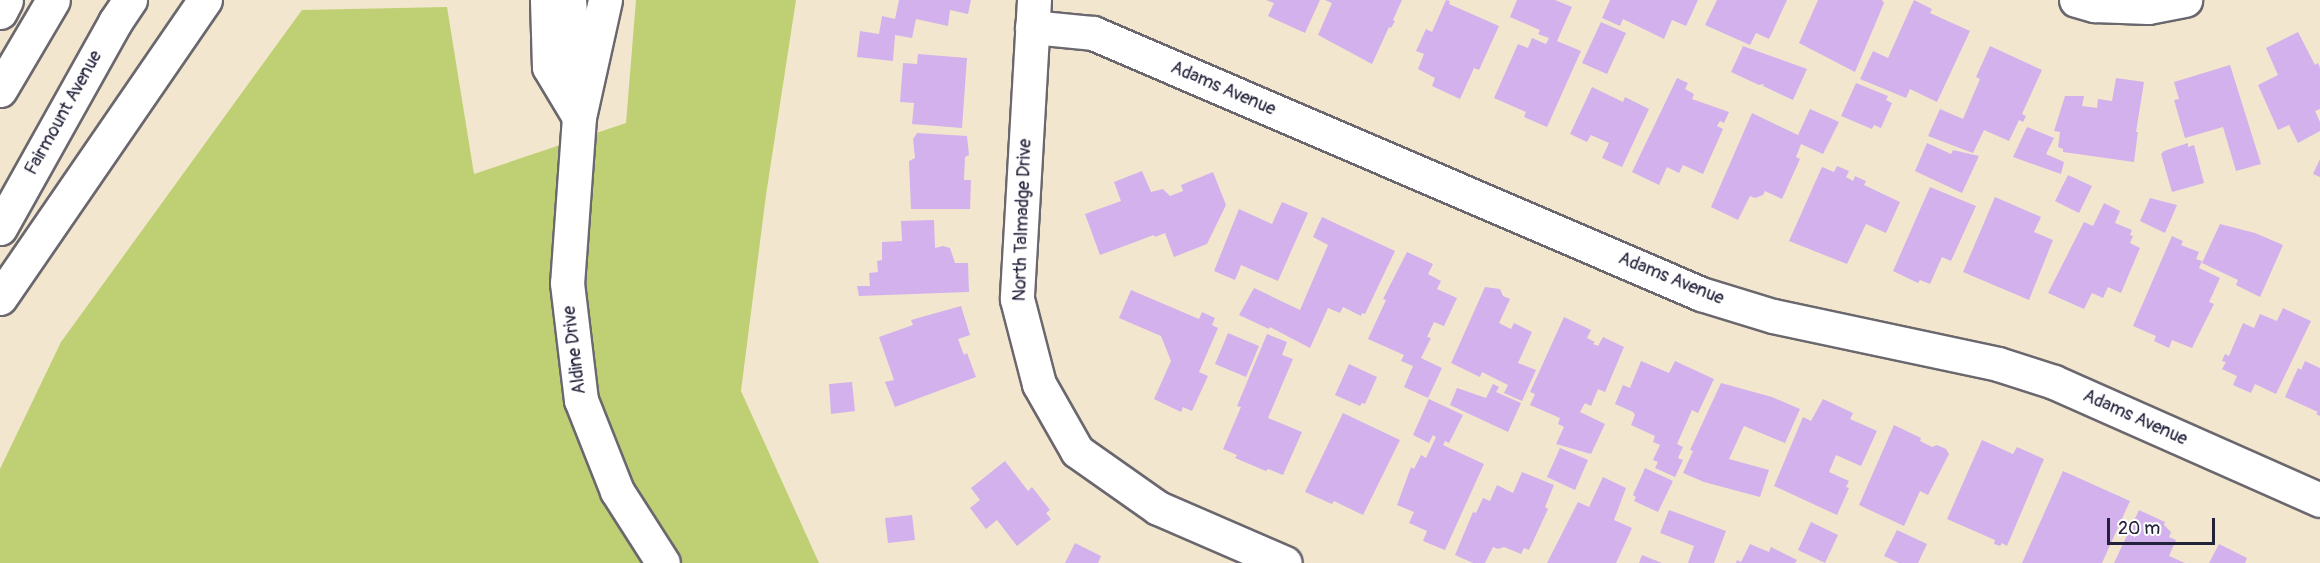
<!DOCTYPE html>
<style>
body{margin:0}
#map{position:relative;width:2320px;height:563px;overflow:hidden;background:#f2e7ce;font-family:Pangolin,sans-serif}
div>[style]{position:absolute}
.green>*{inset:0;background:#bed073}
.building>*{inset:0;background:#d3b1ec}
.roads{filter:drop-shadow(2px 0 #6b676e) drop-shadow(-2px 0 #6b676e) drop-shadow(0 2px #6b676e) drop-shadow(0 -2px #6b676e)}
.minor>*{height:33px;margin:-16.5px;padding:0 16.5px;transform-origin:16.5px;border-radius:16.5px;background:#fff}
.secondary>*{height:33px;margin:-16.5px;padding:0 16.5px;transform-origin:16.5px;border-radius:16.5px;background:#fff}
.primary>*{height:33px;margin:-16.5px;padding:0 16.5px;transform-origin:16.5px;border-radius:16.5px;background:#fff}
.motorway>*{height:33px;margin:-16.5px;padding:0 16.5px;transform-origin:16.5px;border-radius:16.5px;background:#fff}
span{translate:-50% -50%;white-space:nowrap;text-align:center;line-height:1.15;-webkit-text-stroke:4.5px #fff;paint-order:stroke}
.street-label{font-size:18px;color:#22223b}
.scale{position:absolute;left:2107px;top:518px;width:108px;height:27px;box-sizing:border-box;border:3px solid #22223b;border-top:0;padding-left:8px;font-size:18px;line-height:21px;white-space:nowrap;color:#22223b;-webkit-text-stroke:4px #fff;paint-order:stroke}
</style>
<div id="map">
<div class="green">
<i style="clip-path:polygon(636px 0,796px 0,766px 195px,741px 391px,819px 563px,0 563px,0 469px,61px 342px,302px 10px,447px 7px,474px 174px,626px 123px)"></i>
</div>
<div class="building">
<i style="clip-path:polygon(899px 0,971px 0,968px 14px,950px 10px,948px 26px,916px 19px,912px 38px,895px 35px,893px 61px,857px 57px,860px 31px,879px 34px,882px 16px,895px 19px)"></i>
<i style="clip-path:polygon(1266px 0,1320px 0,1305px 33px,1268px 16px,1274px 3px)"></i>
<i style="clip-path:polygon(1325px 0,1402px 0,1393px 20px,1395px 21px,1391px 28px,1389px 27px,1372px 64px,1318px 35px,1332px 3px)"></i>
<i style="clip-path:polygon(1446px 0,1450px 1px,1449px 4px,1499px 26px,1479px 70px,1474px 68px,1460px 99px,1432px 86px,1435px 78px,1418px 69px,1424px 54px,1416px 51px,1426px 29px,1432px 32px)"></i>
<i style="clip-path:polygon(1517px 0,1555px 0,1572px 7px,1557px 41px,1581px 51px,1547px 127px,1524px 117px,1526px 112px,1494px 98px,1518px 44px,1528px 48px,1532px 38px,1546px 44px,1549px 38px,1538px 34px,1540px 30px,1510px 17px)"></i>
<i style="clip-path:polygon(1610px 0,1698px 0,1686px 26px,1672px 20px,1664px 39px,1623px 19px,1620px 26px,1602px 18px)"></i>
<i style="clip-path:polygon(1717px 0,1787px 0,1769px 39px,1756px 33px,1750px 45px,1705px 25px)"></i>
<i style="clip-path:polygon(1818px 0,1882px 0,1884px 3px,1855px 72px,1799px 43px)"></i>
<i style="clip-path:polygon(1914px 0,1932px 9px,1930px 13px,1970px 31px,1937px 102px,1910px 89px,1906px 98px,1860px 79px,1873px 51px,1888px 58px)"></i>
<i style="clip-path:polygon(1601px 22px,1626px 33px,1607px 74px,1582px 63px)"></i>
<i style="clip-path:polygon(2298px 32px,2315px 65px,2318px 63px,2320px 68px,2320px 109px,2315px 111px,2320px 122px,2320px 131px,2298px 143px,2289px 125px,2278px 130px,2258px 85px,2278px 75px,2266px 48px)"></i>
<i style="clip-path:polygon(1743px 46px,1807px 69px,1793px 100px,1763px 86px,1764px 84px,1759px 85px,1731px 72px)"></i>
<i style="clip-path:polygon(1990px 46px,2042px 70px,2022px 114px,2026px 116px,2023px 122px,2019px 120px,2009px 141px,1984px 130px,1973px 153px,1928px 136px,1940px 109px,1963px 119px,1980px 79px,1976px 77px)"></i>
<i style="clip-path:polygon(918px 54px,967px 58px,962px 128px,912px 124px,914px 103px,900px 102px,903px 63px,917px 64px)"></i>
<i style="clip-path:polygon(2230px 65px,2261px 164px,2236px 171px,2223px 127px,2185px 138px,2174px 100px,2179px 99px,2174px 82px)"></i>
<i style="clip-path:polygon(1677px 78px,1688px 83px,1685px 89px,1694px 94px,1692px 99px,1729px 112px,1724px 123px,1720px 121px,1717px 126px,1723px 129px,1703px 174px,1683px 165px,1679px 173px,1667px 167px,1659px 185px,1632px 172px)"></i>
<i style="clip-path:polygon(2116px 78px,2144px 82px,2136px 132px,2138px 132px,2134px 162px,2063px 152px,2063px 149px,2058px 147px,2060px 132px,2054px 131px,2065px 96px,2084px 96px,2082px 106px,2097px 108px,2098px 99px,2112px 101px)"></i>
<i style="clip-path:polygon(1856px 83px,1888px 96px,1886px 100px,1892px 103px,1881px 128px,1874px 125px,1872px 129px,1841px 116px)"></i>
<i style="clip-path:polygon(1592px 87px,1623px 102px,1625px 97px,1649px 109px,1622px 167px,1602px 158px,1609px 143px,1591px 135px,1587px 142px,1570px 134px)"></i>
<i style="clip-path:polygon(1810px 109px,1839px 122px,1823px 154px,1801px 144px,1796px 157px,1800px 159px,1782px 199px,1765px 191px,1763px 195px,1755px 198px,1750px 196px,1738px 220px,1711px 207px,1752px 113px,1798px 135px)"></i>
<i style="clip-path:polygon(2027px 127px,2054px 138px,2046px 154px,2064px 162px,2061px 174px,2013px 157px)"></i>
<i style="clip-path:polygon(917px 133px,967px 136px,969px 155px,965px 157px,964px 180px,971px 180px,970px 209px,911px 209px,909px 161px,915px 158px,913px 139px)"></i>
<i style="clip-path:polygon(1927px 143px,1951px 154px,1953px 150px,1979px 156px,1962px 193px,1915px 171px)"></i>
<i style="clip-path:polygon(2188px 143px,2188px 147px,2194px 145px,2204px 183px,2172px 192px,2161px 154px,2164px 151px)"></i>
<i style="clip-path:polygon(2320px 159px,2320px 177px,2313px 174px)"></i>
<i style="clip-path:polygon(1837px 166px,1849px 171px,1846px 177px,1853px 181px,1855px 176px,1866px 181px,1864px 185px,1900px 202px,1886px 233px,1866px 224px,1847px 264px,1789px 241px,1822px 167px,1834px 172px)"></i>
<i style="clip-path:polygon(1142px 171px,1151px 192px,1163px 189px,1170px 196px,1183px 191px,1181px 185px,1213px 172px,1226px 205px,1207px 244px,1174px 257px,1165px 233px,1155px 237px,1154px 235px,1100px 255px,1085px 214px,1121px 201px,1114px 182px)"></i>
<i style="clip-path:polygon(2068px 175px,2092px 186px,2079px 213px,2055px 201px)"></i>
<i style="clip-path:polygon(1930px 187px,1976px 206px,1951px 261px,1942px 257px,1930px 284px,1920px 280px,1918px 283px,1893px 271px)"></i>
<i style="clip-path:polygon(1995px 197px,2041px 217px,2034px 232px,2053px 240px,2029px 300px,1963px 272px)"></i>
<i style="clip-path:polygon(2150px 198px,2177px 205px,2165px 233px,2140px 221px)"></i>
<i style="clip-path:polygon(1282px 202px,1308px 213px,1278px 281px,1241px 265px,1235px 280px,1214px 271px,1239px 209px,1272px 224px)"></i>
<i style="clip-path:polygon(2104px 203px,2120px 211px,2115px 223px,2132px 230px,2130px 235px,2133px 236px,2130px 243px,2140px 248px,2121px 293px,2108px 287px,2103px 298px,2092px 293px,2084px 309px,2048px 293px,2084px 222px,2093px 226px)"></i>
<i style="clip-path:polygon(1322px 217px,1395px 251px,1365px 314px,1362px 313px,1361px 316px,1343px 307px,1340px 313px,1328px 308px,1310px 348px,1270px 327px,1269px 329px,1239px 315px,1254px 288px,1300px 310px,1328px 245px,1313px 237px)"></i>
<i style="clip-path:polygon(934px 220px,935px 248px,943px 246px,950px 248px,955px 263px,968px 263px,969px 292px,859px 296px,857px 286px,870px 286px,869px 273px,878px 272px,877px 261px,882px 260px,882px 242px,902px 241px,901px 221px)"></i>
<i style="clip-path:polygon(2220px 224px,2255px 233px,2283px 245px,2260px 297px,2236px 285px,2238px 280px,2202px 263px)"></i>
<i style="clip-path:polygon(2172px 236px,2183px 241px,2181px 245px,2199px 252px,2196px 259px,2202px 261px,2199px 268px,2220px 278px,2209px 302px,2214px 304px,2192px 348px,2172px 340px,2169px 348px,2154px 341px,2156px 336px,2133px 326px)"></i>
<i style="clip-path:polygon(1407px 252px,1433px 264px,1428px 274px,1441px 281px,1437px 289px,1457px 298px,1444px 326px,1434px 322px,1427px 337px,1431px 338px,1421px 358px,1442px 368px,1428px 398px,1404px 387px,1413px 366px,1401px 361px,1404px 355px,1368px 339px,1386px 300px,1383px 299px)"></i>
<i style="clip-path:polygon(1485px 287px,1500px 289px,1503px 296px,1510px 299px,1499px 323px,1511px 329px,1514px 323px,1532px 332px,1518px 363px,1536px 370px,1522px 401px,1504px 393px,1508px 385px,1482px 372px,1480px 377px,1451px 363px)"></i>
<i style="clip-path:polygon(1131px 290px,1199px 319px,1202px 312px,1215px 318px,1212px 325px,1218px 328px,1199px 372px,1208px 376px,1192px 411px,1183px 407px,1181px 412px,1154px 399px,1171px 361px,1161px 336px,1119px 318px)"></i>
<i style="clip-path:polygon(961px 306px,970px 335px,958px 339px,964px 355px,967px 353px,976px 377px,895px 407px,885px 382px,894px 380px,879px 337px,913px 325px,911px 320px)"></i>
<i style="clip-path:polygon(2283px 308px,2311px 321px,2276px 394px,2255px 384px,2251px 393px,2233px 385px,2237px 376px,2222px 369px,2226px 362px,2222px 361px,2225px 354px,2229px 356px,2243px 323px,2254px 328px,2260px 314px,2277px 321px)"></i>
<i style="clip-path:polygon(1564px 317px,1591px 330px,1587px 338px,1595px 342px,1593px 344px,1598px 346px,1603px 337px,1624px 347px,1605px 392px,1598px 389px,1591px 406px,1585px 403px,1580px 412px,1605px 424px,1591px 454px,1556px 444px,1564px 427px,1558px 424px,1560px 418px,1530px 405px,1535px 394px,1530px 392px)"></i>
<i style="clip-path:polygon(1228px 333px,1259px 346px,1246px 377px,1215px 364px)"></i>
<i style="clip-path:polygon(1267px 334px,1287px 342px,1282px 355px,1293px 359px,1268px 418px,1302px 432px,1283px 475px,1268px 469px,1266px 471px,1235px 458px,1237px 455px,1223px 449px,1241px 407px,1237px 406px)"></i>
<i style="clip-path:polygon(1641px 361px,1669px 373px,1675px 361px,1714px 379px,1698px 413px,1692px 410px,1677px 444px,1683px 447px,1678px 458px,1683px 460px,1675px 477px,1655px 468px,1658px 462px,1653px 460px,1660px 445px,1653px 442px,1655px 436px,1631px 425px,1635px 415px,1633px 412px,1615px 404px,1623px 385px,1630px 388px)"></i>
<i style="clip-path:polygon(2305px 361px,2320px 368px,2320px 416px,2316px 414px,2318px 412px,2285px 397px,2298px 368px,2301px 370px)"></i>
<i style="clip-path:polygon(1349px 364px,1377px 377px,1365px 404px,1362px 403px,1360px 406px,1335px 395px)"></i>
<i style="clip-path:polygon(852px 382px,855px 411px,831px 414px,829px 384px)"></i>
<i style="clip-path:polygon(1721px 383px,1772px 397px,1800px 409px,1785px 443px,1744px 426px,1729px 459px,1769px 470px,1760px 497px,1704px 482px,1683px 473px,1693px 451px,1690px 450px)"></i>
<i style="clip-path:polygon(1493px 384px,1499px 387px,1496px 392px,1521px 403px,1508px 432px,1450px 405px,1457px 388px,1486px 398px)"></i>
<i style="clip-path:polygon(1429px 399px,1463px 415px,1449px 443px,1445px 441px,1443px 445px,1484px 464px,1445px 550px,1423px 541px,1427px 531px,1409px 523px,1414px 512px,1397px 505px,1411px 467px,1414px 469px,1421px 455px,1426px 458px,1436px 437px,1433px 435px,1429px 443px,1413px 435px)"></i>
<i style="clip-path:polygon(1823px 399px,1853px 413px,1850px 419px,1877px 431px,1861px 466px,1836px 455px,1829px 472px,1849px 481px,1846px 487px,1849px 488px,1837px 515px,1774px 486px,1803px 417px,1811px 421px)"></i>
<i style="clip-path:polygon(1343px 413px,1400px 440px,1363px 515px,1334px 501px,1332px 504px,1305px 492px)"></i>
<i style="clip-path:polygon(1894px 425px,1921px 438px,1920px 441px,1932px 447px,1937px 445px,1946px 449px,1949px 454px,1928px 495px,1920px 491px,1904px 526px,1859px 505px)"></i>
<i style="clip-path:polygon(1982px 440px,2013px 454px,2017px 447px,2044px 459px,2007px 546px,2002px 543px,2000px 546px,1994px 544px,1995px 540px,1947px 519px)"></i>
<i style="clip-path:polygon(1560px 448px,1588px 460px,1575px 490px,1547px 477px)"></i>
<i style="clip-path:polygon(1005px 461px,1028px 491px,1032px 487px,1050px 510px,1046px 513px,1051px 519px,1017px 546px,997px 520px,986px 529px,970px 508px,980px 500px,971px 488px)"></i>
<i style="clip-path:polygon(1645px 468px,1673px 481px,1658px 512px,1634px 501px,1636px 497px,1633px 495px)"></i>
<i style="clip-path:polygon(2063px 471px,2130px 501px,2102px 563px,2022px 563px)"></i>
<i style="clip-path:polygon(1522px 472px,1554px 485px,1545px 507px,1548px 509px,1529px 550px,1524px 548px,1521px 554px,1504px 547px,1498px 549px,1493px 547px,1485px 563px,1473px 563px,1455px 555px,1473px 512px,1476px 513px,1483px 498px,1490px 501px,1497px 485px,1513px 493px)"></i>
<i style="clip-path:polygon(1603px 477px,1626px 488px,1614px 520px,1632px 528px,1616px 563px,1547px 563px,1578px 502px,1589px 507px)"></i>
<i style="clip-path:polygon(1669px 510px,1726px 531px,1714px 563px,1688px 563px,1694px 546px,1660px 533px)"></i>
<i style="clip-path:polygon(2139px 510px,2165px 522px,2164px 525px,2171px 532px,2169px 537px,2176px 540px,2169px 556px,2185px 563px,2114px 563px)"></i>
<i style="clip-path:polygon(912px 515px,915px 540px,888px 543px,885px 518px)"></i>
<i style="clip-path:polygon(1811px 522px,1838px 535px,1825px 563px,1798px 550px)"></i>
<i style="clip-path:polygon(1897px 530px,1927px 544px,1918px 563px,1899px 563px,1884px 556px)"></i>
<i style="clip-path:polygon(1075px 543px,1101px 556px,1098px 563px,1065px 563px)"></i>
<i style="clip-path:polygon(1750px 544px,1769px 552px,1771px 547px,1797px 560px,1795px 563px,1736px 563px,1737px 560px,1741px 562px)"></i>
<i style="clip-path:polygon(2219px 544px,2247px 558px,2245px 563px,2209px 563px)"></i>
<i style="clip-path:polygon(1642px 555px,1662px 563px,1639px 563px)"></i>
</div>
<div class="roads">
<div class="minor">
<i style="left:1034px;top:0;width:299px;rotate:93.3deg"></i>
<i style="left:1017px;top:299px;width:88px;rotate:75.5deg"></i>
<i style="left:1039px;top:384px;width:77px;rotate:60.4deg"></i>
<i style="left:1077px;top:451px;width:99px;rotate:35.1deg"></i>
<i style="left:1158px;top:508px;width:138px;rotate:23.4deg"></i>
<i style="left:2076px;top:0;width:19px;rotate:16deg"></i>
<i style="left:2094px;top:5px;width:54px;rotate:2.1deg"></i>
<i style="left:2148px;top:7px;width:38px;rotate:-11deg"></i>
<i style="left:1032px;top:27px;width:61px;rotate:5.6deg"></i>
<i style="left:1093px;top:33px;width:662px;rotate:23.23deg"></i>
<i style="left:1701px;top:294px;width:75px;rotate:17deg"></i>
<i style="left:1773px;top:316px;width:230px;rotate:12deg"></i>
<i style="left:1998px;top:364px;width:59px;rotate:17.8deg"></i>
<i style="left:2054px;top:382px;width:291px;rotate:23.9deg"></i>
</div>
<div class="secondary">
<i style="left:569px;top:0;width:86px;rotate:85.3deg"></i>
<i style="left:605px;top:0;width:120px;rotate:102.5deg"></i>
<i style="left:579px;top:117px;width:166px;rotate:94.1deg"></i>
<i style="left:567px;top:283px;width:118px;rotate:83.2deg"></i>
<i style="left:581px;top:400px;width:98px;rotate:68.4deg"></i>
<i style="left:617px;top:491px;width:85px;rotate:57.4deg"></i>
</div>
<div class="primary">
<i style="left:0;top:12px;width:13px;rotate:-63deg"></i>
<i style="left:0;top:90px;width:104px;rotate:-59.5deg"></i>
<i style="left:0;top:228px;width:236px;rotate:-60.8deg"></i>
<i style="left:115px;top:22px;width:27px;rotate:-56deg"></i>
</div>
<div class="motorway">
<i style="left:547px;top:0;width:67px;rotate:88.3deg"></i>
<i style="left:549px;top:67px;width:58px;rotate:59deg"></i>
<i style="left:0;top:298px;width:362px;rotate:-55.5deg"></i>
</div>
</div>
<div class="street-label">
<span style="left:1223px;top:89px;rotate:23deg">Adams Avenue</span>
<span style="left:64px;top:113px;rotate:-61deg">Fairmount Avenue</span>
<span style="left:1023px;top:220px;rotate:-88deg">North Talmadge Drive</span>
<span style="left:1671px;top:279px;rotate:22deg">Adams Avenue</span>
<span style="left:575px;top:350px;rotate:-97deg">Aldine Drive</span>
<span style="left:2135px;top:418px;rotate:24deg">Adams Avenue</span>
</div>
<div class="scale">20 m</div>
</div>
